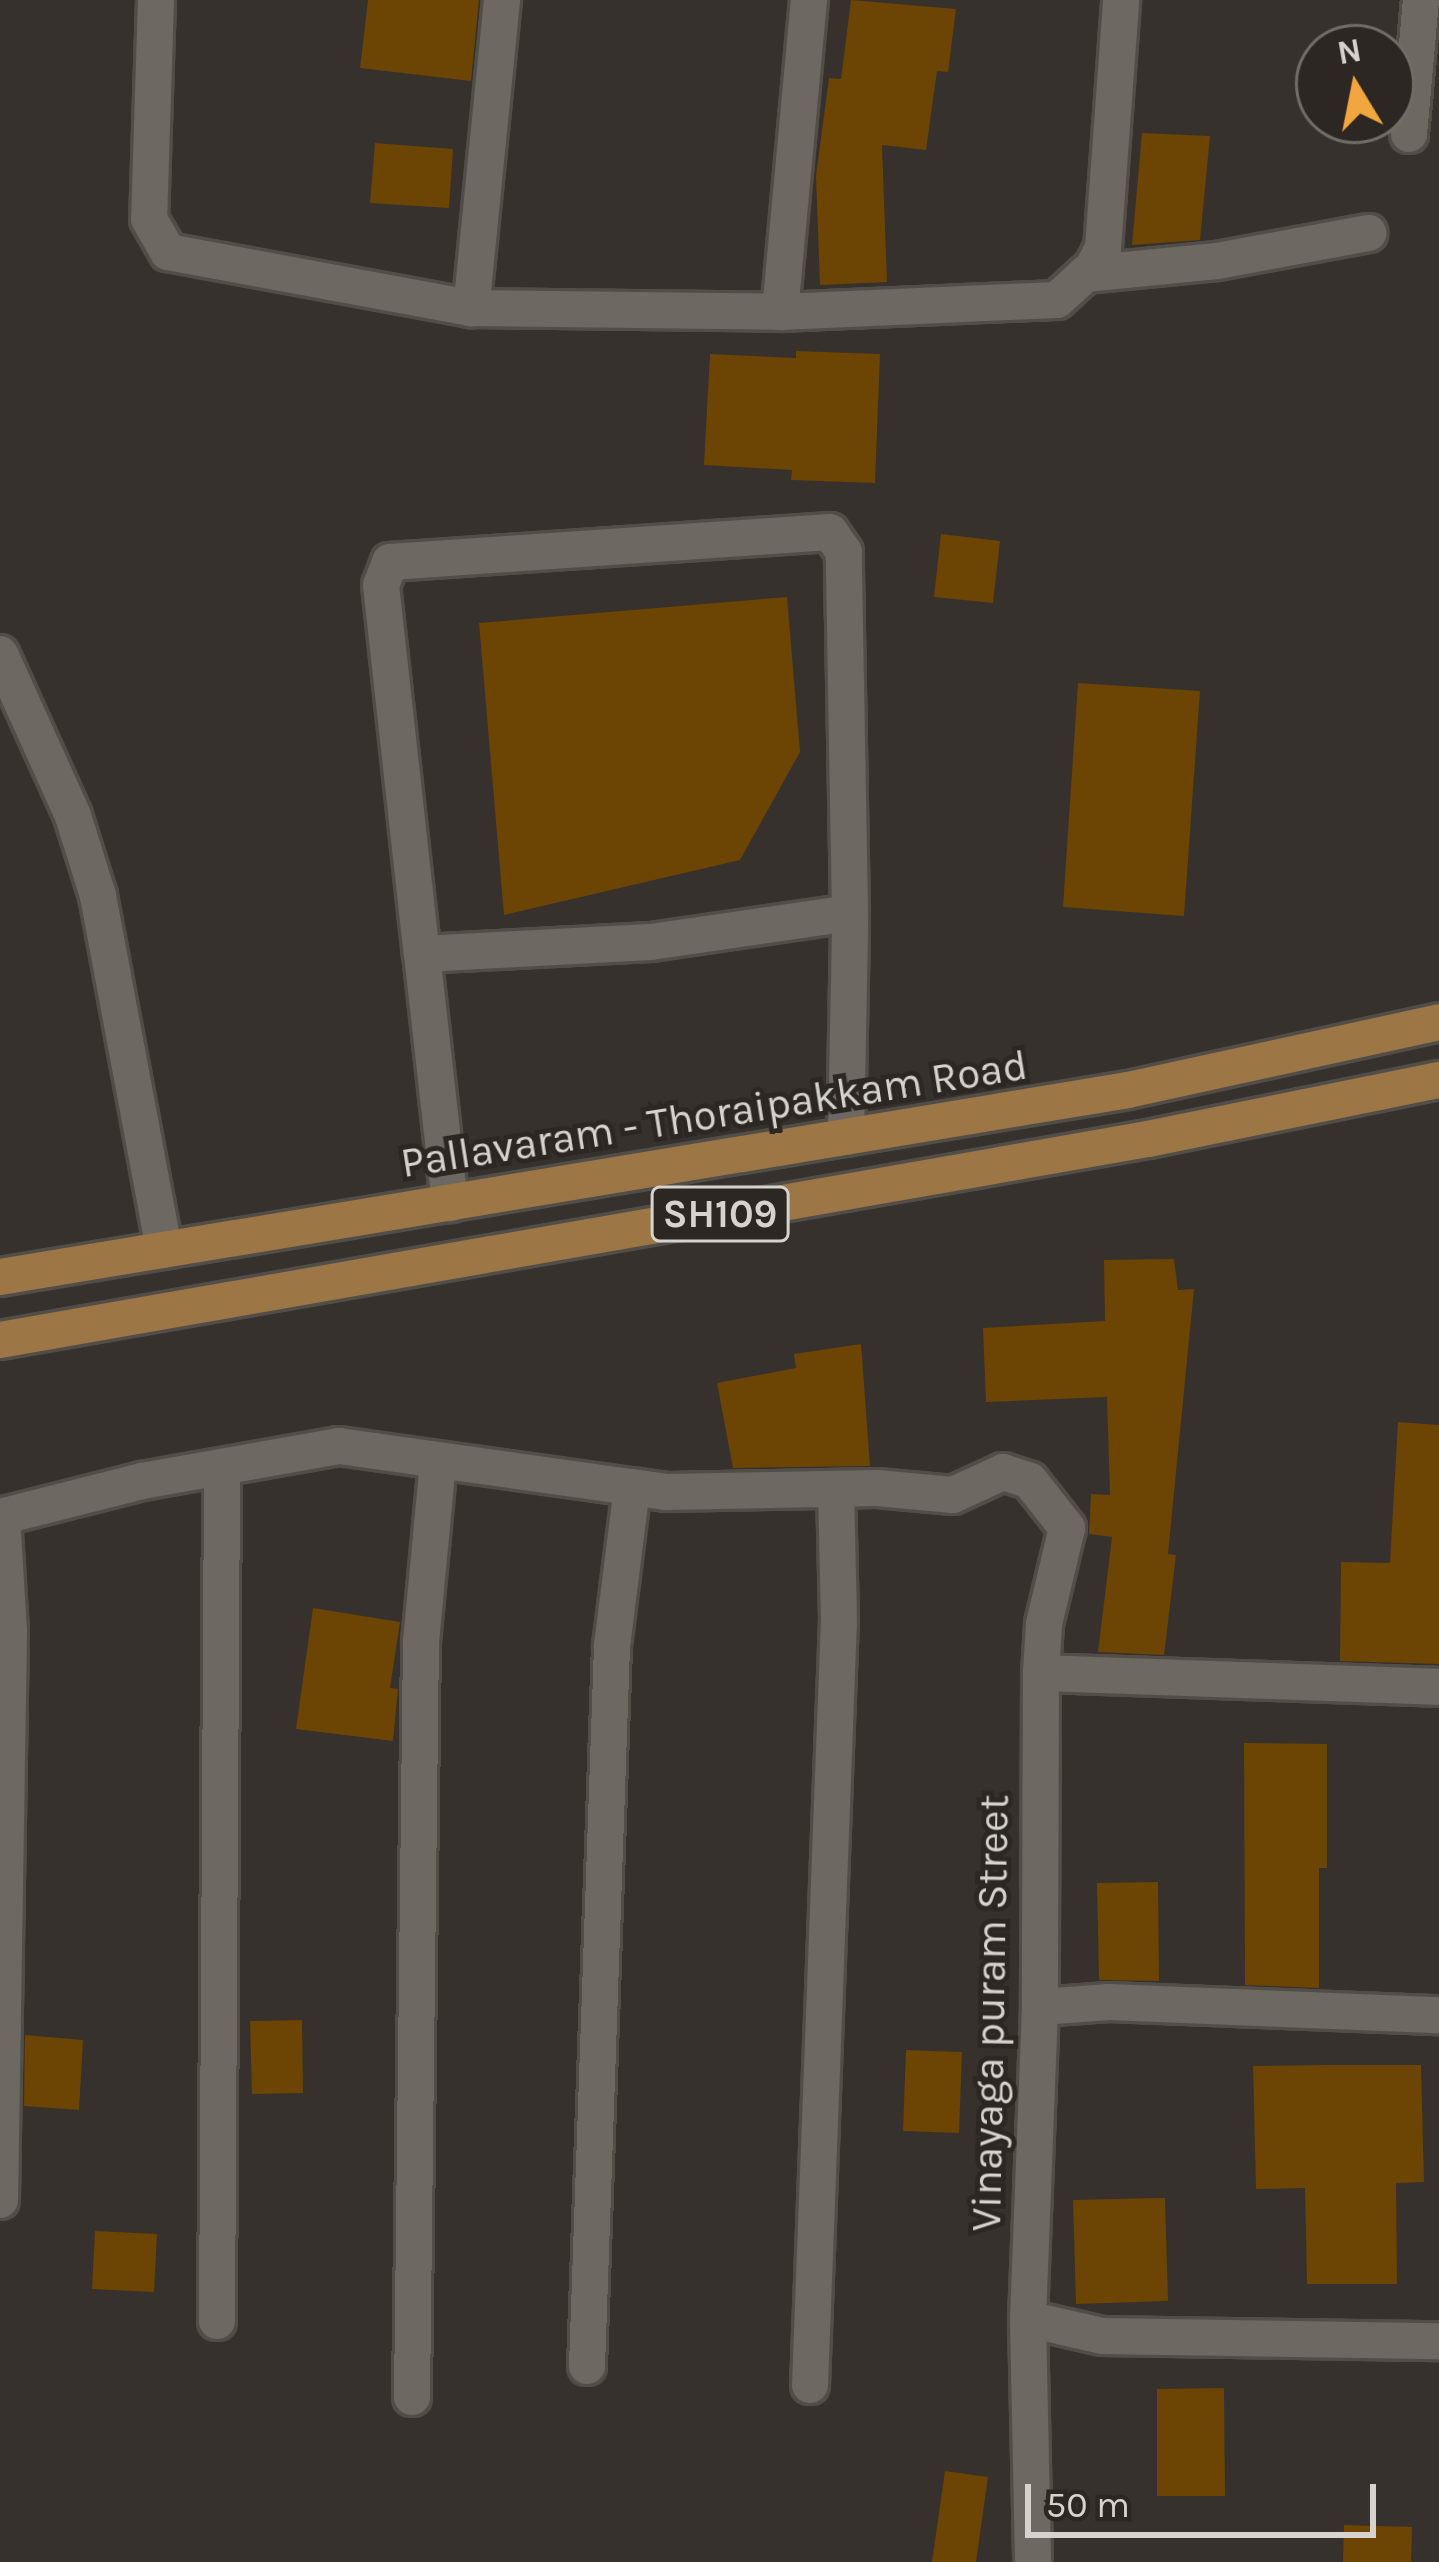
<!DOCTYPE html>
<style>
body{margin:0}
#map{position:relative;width:1439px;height:2562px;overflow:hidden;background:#36312c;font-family:Karla,sans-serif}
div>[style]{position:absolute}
.building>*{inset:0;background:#6c4403}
.roads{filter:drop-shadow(3px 0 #514d48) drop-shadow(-3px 0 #514d48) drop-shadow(0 3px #514d48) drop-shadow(0 -3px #514d48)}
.minor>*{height:36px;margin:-18px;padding:0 18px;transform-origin:18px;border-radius:18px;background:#6d6862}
.major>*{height:36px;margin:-18px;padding:0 18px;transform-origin:18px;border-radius:18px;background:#9c7645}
span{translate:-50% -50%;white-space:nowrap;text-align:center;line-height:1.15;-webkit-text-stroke:10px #2c2722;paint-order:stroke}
.shield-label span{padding:3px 9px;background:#2c2722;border:3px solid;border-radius:9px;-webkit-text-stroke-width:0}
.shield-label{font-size:39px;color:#d6d3cf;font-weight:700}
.street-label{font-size:42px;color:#d6d3cf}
.north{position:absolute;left:1295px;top:24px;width:120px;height:120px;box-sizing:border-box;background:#2c2722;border:3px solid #706c67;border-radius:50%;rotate:350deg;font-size:33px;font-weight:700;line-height:48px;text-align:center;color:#d6d3cf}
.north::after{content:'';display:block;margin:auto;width:42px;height:54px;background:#f1a640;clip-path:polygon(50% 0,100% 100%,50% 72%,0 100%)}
.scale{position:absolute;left:1025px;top:2484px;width:351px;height:54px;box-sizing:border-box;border:6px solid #d6d3cf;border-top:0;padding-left:15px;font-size:36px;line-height:42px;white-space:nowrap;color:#d6d3cf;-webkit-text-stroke:9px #2c2722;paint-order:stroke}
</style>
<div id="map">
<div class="building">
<i style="clip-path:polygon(368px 0,479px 0,471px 81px,360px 68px)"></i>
<i style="clip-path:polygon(851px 0,956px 9px,948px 72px,937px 71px,926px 150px,882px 145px,887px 282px,820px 285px,816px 176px,829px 78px,841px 79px)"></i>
<i style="clip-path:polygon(1142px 133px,1210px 136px,1200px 240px,1132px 245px)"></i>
<i style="clip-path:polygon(375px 143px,453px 149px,449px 208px,370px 203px)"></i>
<i style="clip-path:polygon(796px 351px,880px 354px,875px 483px,791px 480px,792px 470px,704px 465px,710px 354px,796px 358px)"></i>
<i style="clip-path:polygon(941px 534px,1000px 541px,993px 603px,934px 597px)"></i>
<i style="clip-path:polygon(787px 597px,800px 752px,740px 860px,504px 915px,479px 623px)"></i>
<i style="clip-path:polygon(1078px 683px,1200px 691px,1184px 916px,1063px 907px)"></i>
<i style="clip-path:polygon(1174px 1259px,1178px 1290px,1194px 1289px,1168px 1554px,1176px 1555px,1164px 1655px,1098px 1652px,1112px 1537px,1089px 1534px,1091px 1494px,1110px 1495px,1107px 1397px,986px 1402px,983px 1328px,1105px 1321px,1104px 1260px)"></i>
<i style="clip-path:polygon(861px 1344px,870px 1466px,733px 1468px,717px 1383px,796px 1368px,794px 1354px)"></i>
<i style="clip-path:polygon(1398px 1422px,1439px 1425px,1439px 1664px,1340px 1661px,1341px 1562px,1390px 1563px)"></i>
<i style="clip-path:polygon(313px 1608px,400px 1622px,390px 1688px,398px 1689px,393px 1741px,296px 1729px)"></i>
<i style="clip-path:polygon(1244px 1743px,1327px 1744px,1327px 1868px,1319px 1868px,1319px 1988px,1245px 1985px)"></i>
<i style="clip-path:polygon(1158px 1882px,1159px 1981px,1099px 1980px,1097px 1883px)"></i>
<i style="clip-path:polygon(302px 2020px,303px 2093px,252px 2094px,250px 2021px)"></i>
<i style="clip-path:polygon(25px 2035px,83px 2040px,79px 2110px,24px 2106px)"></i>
<i style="clip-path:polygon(906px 2050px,962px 2052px,959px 2133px,903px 2131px)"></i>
<i style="clip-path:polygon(1325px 2065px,1421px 2065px,1424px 2182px,1396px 2183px,1397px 2284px,1307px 2284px,1305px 2188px,1256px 2189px,1253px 2066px)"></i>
<i style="clip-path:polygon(1157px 2198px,1165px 2198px,1168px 2301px,1076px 2304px,1073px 2200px)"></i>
<i style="clip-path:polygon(95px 2231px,157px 2234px,154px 2292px,92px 2289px)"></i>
<i style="clip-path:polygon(1224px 2388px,1225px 2496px,1157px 2496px,1157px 2389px)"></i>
<i style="clip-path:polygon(945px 2471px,988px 2477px,976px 2562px,932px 2562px)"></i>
<i style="clip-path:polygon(1344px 2525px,1412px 2527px,1411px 2562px,1343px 2562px)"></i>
</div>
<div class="roads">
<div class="minor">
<i style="left:156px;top:0;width:219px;rotate:91.8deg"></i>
<i style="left:149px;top:219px;width:38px;rotate:60deg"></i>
<i style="left:168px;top:252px;width:308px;rotate:10.5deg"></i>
<i style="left:502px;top:0;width:310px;rotate:95.7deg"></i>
<i style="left:471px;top:308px;width:309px;rotate:0.7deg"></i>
<i style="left:780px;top:312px;width:277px;rotate:-2.5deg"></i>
<i style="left:1057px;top:300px;width:49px;rotate:-42.5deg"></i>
<i style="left:1093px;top:267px;width:21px;rotate:-62deg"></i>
<i style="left:1103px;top:248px;width:249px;rotate:-85.8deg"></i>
<i style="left:1409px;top:134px;width:135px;rotate:-84.9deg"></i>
<i style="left:1085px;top:274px;width:133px;rotate:-5.6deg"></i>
<i style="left:1217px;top:261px;width:154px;rotate:-10.5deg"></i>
<i style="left:780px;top:312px;width:313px;rotate:-84.7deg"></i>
<i style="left:0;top:654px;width:178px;rotate:65.7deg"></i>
<i style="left:73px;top:816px;width:84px;rotate:72.6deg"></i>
<i style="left:98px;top:896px;width:360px;rotate:79.4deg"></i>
<i style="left:422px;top:954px;width:251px;rotate:83.6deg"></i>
<i style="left:846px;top:1137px;width:205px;rotate:-88.9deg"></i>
<i style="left:850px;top:932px;width:19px;rotate:-90deg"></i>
<i style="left:850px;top:913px;width:361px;rotate:-91deg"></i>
<i style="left:844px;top:552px;width:24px;rotate:-125deg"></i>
<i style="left:830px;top:532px;width:441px;rotate:176.1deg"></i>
<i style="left:390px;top:562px;width:25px;rotate:111deg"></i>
<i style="left:381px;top:585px;width:371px;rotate:83.7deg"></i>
<i style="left:422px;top:954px;width:229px;rotate:-3deg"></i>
<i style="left:651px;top:942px;width:201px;rotate:-8.3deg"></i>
<i style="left:0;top:1517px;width:146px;rotate:-14.2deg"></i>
<i style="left:142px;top:1481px;width:200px;rotate:-10.1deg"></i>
<i style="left:339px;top:1446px;width:330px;rotate:8deg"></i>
<i style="left:666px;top:1492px;width:211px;rotate:-1.1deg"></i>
<i style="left:877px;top:1488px;width:76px;rotate:5.3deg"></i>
<i style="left:953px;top:1495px;width:55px;rotate:-24.7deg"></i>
<i style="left:1003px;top:1472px;width:28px;rotate:18deg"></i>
<i style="left:1030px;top:1481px;width:60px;rotate:51.8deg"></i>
<i style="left:1067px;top:1528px;width:99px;rotate:103.5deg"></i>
<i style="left:1044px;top:1624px;width:49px;rotate:93.5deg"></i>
<i style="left:1041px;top:1673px;width:334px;rotate:90.2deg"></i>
<i style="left:1040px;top:2007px;width:312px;rotate:92.2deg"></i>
<i style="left:1028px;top:2319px;width:243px;rotate:88.8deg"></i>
<i style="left:1041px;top:1673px;width:398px;rotate:2deg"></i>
<i style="left:1040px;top:2007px;width:69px;rotate:-4.1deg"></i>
<i style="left:1109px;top:2002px;width:330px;rotate:2.3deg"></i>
<i style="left:0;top:2200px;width:569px;rotate:-89.09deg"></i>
<i style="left:9px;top:1631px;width:114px;rotate:-93.5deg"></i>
<i style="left:1028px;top:2319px;width:76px;rotate:12.9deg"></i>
<i style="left:1102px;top:2336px;width:337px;rotate:0.9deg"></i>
<i style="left:217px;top:2321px;width:854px;rotate:-89.66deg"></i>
<i style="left:587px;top:2366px;width:720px;rotate:-88.01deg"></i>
<i style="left:612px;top:1646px;width:160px;rotate:-82.8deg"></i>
<i style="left:810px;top:2385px;width:766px;rotate:-87.83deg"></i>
<i style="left:839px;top:1620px;width:131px;rotate:-91.3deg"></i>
<i style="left:412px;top:2397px;width:755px;rotate:-89.32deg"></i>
<i style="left:421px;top:1642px;width:182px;rotate:-84.6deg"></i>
</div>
<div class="major">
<i style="left:0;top:1277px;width:1143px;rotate:-9.41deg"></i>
<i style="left:1128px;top:1090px;width:318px;rotate:-12.3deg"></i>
<i style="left:0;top:1340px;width:1165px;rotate:-9.93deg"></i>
<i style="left:1148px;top:1139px;width:297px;rotate:-11.5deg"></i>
</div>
</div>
<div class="shield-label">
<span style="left:720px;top:1214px">SH109</span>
</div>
<div class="street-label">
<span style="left:714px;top:1114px;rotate:-9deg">Pallavaram - Thoraipakkam Road</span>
<span style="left:990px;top:2013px;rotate:-89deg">Vinayaga puram Street</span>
</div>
<div class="north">N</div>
<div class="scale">50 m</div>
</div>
